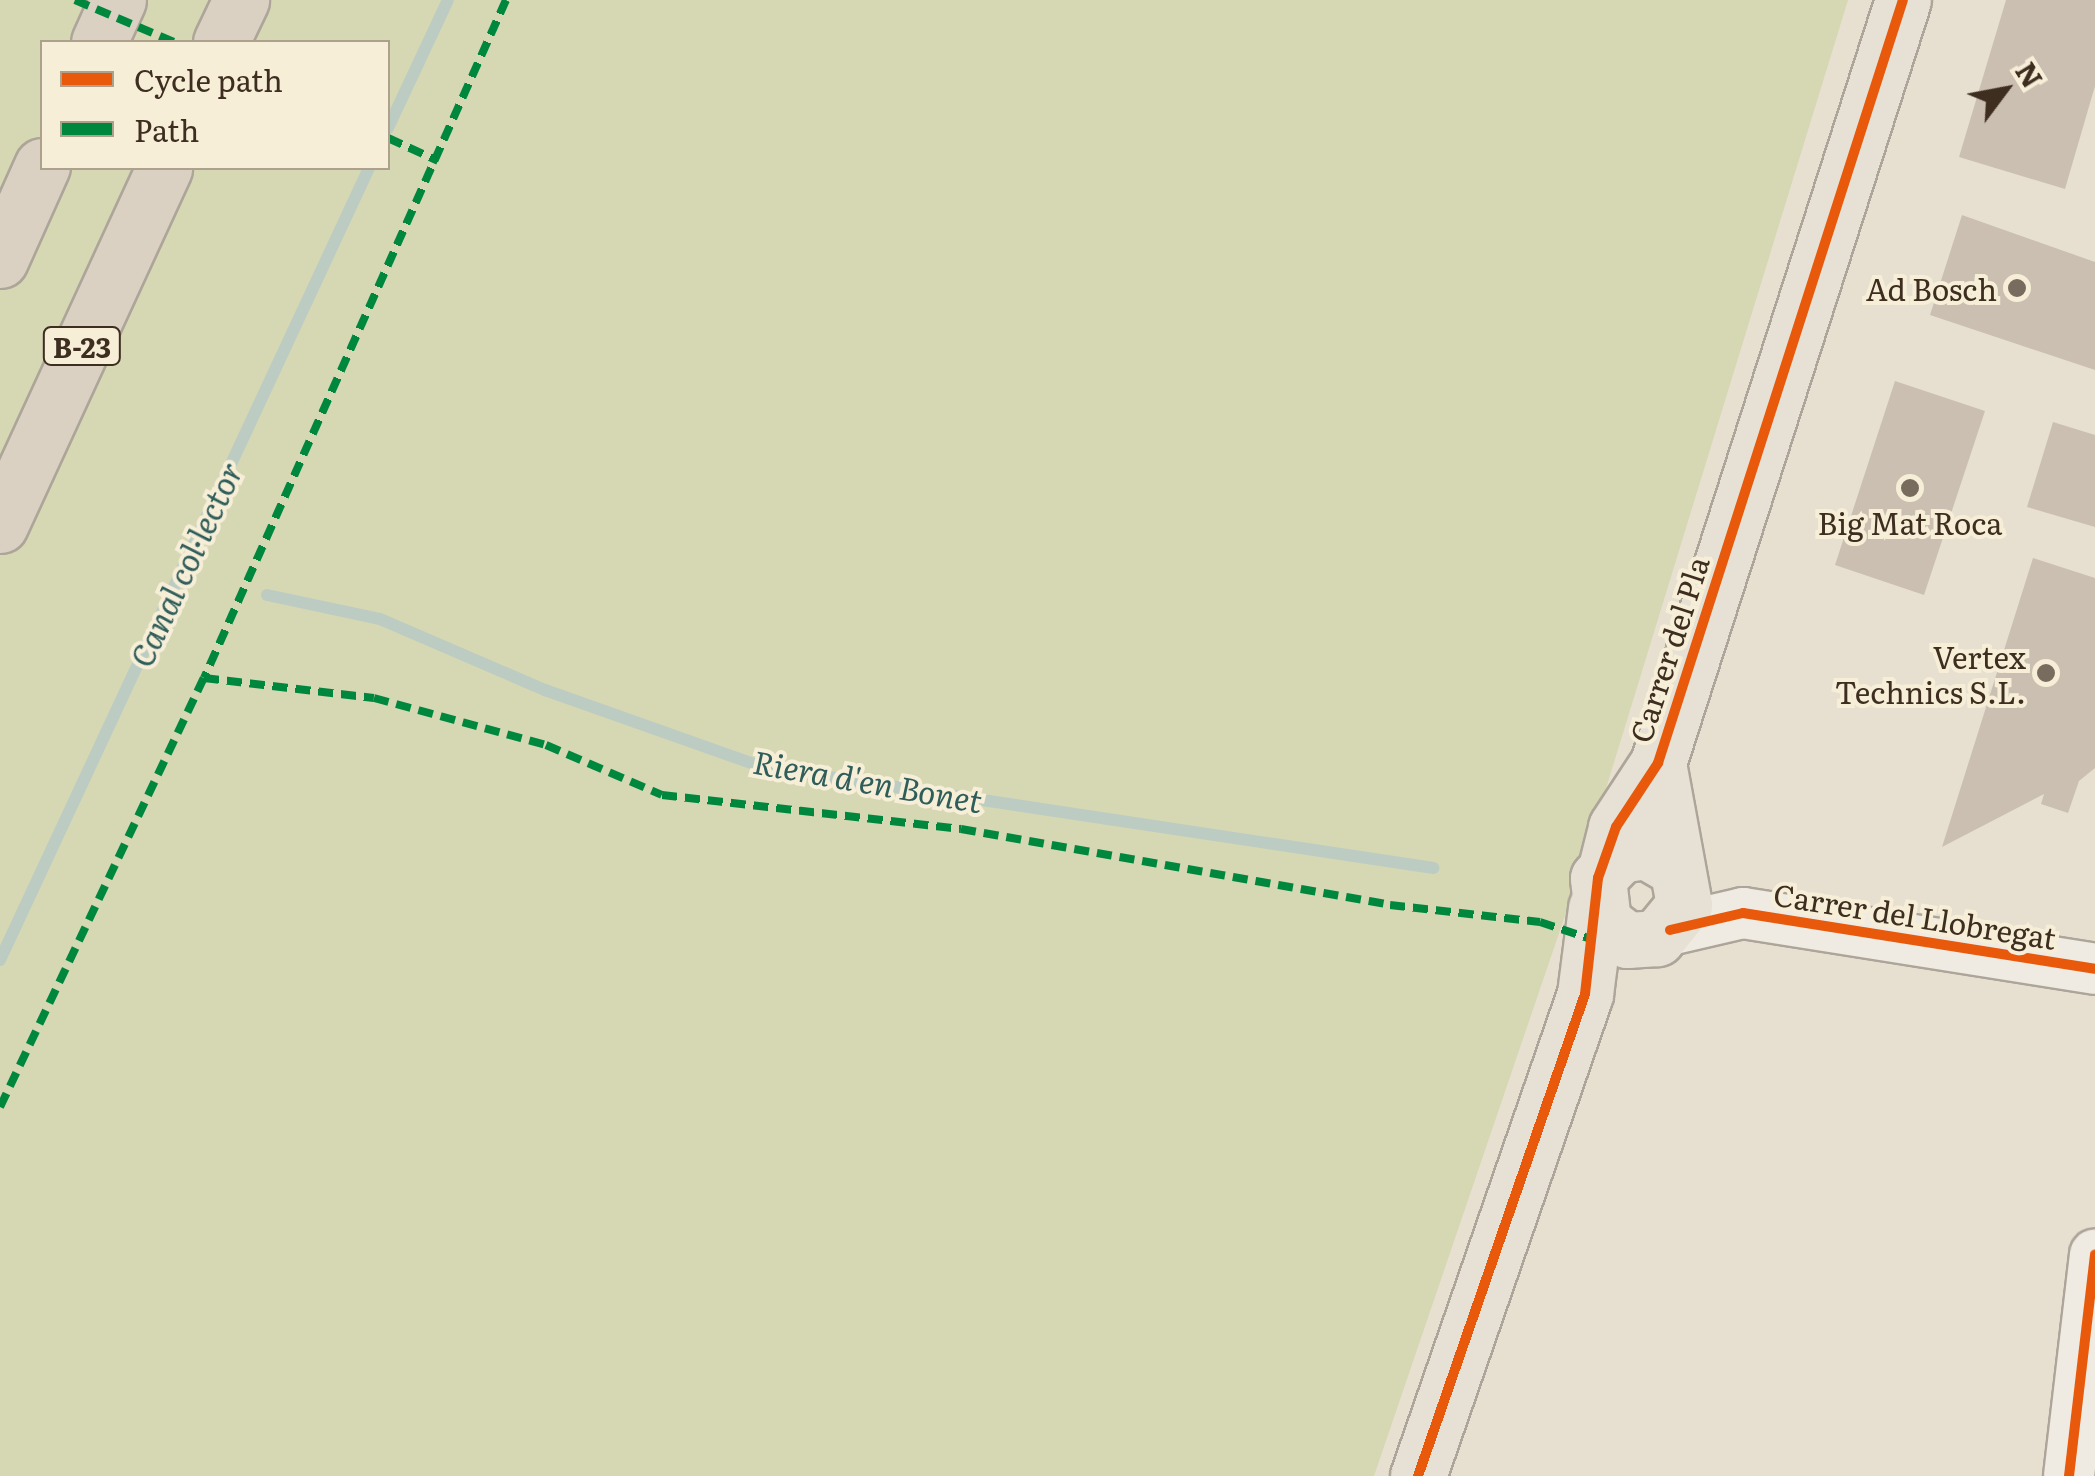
<!DOCTYPE html>
<meta charset="utf-8">
<style>
body{margin:0}
#map{position:relative;width:2095px;height:1476px;overflow:hidden;background:#e7e0d1;font-family:Literata,serif}
div>[style]{position:absolute}
.green>*{inset:0;background:#d6d7b3}
.stream>*{height:12px;margin:-6px;padding:0 6px;transform-origin:6px;border-radius:6px;background:#bcccc2}
.building>*{inset:0;background:#cbbfb2}
.roads{filter:drop-shadow(2px 0 #ada599) drop-shadow(-2px 0 #ada599) drop-shadow(0 2px #ada599) drop-shadow(0 -2px #ada599)}
.minor>*{height:50px;margin:-25px;padding:0 25px;transform-origin:25px;border-radius:25px;background:#efebe3}
.major>*{height:55px;margin:-27.5px;padding:0 27.5px;transform-origin:27.5px;border-radius:27.5px;background:#e6e1d4}
.highway>*{height:55px;margin:-27.5px;padding:0 27.5px;transform-origin:27.5px;border-radius:27.5px;background:#dad1c2}
.quiet>*{height:8px;margin-top:-4px;transform-origin:0;background:repeating-linear-gradient(90deg,#00873e 0 15px,transparent 0 23px)}
.cycleway>*{height:10px;margin:-5px;padding:0 5px;transform-origin:5px;border-radius:5px;background:#e8590c}
.dots>*{width:28px;height:28px;translate:-50% -50%;box-sizing:border-box;border:5px solid #f7eed8;border-radius:50%}
span{translate:-50% -50%;white-space:nowrap;text-align:center;line-height:1.15;-webkit-text-stroke:8px #f7eed8;paint-order:stroke}
.shield-label span{padding:2px 8px;background:#f7eed8;border:2px solid;border-radius:8px;-webkit-text-stroke-width:0}
.shield-label{font-size:28px;color:#3d2e20;font-weight:700}
.poi-label{font-size:30px;color:#3d2e20}
.right{translate:-100% -50%;text-align:right}
.street-label{font-size:30px;color:#3d2e20}
.water-label{font-size:32px;color:#2f5d5a;font-style:italic}
.legend{position:absolute;left:40px;top:40px;width:350px;height:130px;box-sizing:border-box;background:#f7eed8;border:2px solid #ada18e;margin:0;padding:12px 18px;list-style:none;font-size:30px;color:#3d2e20}
.legend li{display:flex;align-items:center;gap:20px;height:50px}
.legend b{width:50px;border:2px solid #ada18e}
.north{position:absolute;left:1955px;top:40px;width:100px;height:100px;-webkit-text-stroke:8px #f7eed8;paint-order:stroke;rotate:58deg;font-size:28px;font-weight:700;line-height:40px;text-align:center;color:#3d2e20}
.north::after{content:'';display:block;margin:auto;width:35px;height:45px;background:#3d2e20;clip-path:polygon(50% 0,100% 100%,50% 72%,0 100%)}
</style>
<div id="map">
<div class="green">
<i style="clip-path:polygon(evenodd,0 0,1848px 0,1585px 857px,1374px 1476px,0 1476px,0 0,42px 42px,388px 42px,388px 168px,42px 168px,42px 42px)"></i>
</div>
<div class="stream">
<i style="left:388px;top:128px;width:141px;rotate:-64.9deg"></i>
<i style="left:267px;top:595px;width:116px;rotate:12deg"></i>
<i style="left:380px;top:619px;width:180px;rotate:23.3deg"></i>
<i style="left:545px;top:690px;width:231px;rotate:19.5deg"></i>
<i style="left:763px;top:767px;width:678px;rotate:8.57deg"></i>
<i style="left:0;top:960px;width:874px;rotate:-65.02deg"></i>
</div>
<div class="building">
<i style="clip-path:polygon(2006px 0,2095px 0,2095px 86px,2065px 189px,1959px 157px)"></i>
<i style="clip-path:polygon(1962px 215px,2095px 262px,2095px 370px,1930px 315px)"></i>
<i style="clip-path:polygon(1895px 381px,1985px 411px,1924px 595px,1835px 565px)"></i>
<i style="clip-path:polygon(2053px 422px,2095px 435px,2095px 527px,2027px 507px)"></i>
<i style="clip-path:polygon(2033px 558px,2095px 578px,2095px 768px,2079px 781px,2068px 813px,2041px 804px,2044px 794px,1942px 847px)"></i>
</div>
<div class="roads">
<div class="minor">
<i style="left:1670px;top:930px;width:75px;rotate:-13.1deg"></i>
<i style="left:1743px;top:913px;width:356px;rotate:9deg"></i>
<i style="left:2069px;top:1476px;width:223px;rotate:-83.3deg"></i>
</div>
<div class="major">
<i style="left:1658px;top:763px;width:144px;rotate:79.6deg"></i>
<i style="left:1684px;top:905px;width:43px;rotate:129.3deg"></i>
<i style="left:1657px;top:938px;width:30px;rotate:176deg"></i>
<i style="left:1627px;top:940px;width:30px;rotate:-143deg"></i>
<i style="left:1603px;top:922px;width:44px;rotate:-96.5deg"></i>
<i style="left:1598px;top:878px;width:32px;rotate:-46deg"></i>
<i style="left:1620px;top:855px;width:26px;rotate:-9deg"></i>
<i style="left:1646px;top:851px;width:34px;rotate:30deg"></i>
<i style="left:1607px;top:864px;width:38px;rotate:-76deg"></i>
<i style="left:1616px;top:827px;width:77px;rotate:-56.7deg"></i>
<i style="left:1658px;top:763px;width:801px;rotate:-72.2deg"></i>
<i style="left:1418px;top:1476px;width:510px;rotate:-70.89deg"></i>
<i style="left:1585px;top:994px;width:87px;rotate:-82.7deg"></i>
</div>
<div class="highway">
<i style="left:99px;top:42px;width:46px;rotate:-65.7deg"></i>
<i style="left:221px;top:42px;width:47px;rotate:-64.5deg"></i>
<i style="left:0;top:260px;width:103px;rotate:-65.9deg"></i>
<i style="left:0;top:525px;width:393px;rotate:-65.3deg"></i>
</div>
</div>
<div class="quiet">
<i style="left:75px;top:0;width:108px;rotate:23deg"></i>
<i style="left:506px;top:0;width:742px;rotate:114.01deg"></i>
<i style="left:204px;top:678px;width:171px;rotate:6.7deg"></i>
<i style="left:374px;top:698px;width:178px;rotate:15.3deg"></i>
<i style="left:546px;top:745px;width:126px;rotate:23.3deg"></i>
<i style="left:662px;top:795px;width:301px;rotate:6.5deg"></i>
<i style="left:961px;top:829px;width:436px;rotate:10deg"></i>
<i style="left:1390px;top:905px;width:151px;rotate:6.5deg"></i>
<i style="left:1540px;top:922px;width:51px;rotate:18.4deg"></i>
<i style="left:388px;top:138px;width:55px;rotate:24.7deg"></i>
<i style="left:0;top:1107px;width:475px;rotate:-64.6deg"></i>
</div>
<div class="cycleway">
<i style="left:1670px;top:930px;width:75px;rotate:-13.1deg"></i>
<i style="left:1743px;top:913px;width:356px;rotate:9deg"></i>
<i style="left:1418px;top:1476px;width:510px;rotate:-70.89deg"></i>
<i style="left:1585px;top:994px;width:117px;rotate:-83.6deg"></i>
<i style="left:1598px;top:878px;width:54px;rotate:-70.6deg"></i>
<i style="left:1616px;top:827px;width:77px;rotate:-56.7deg"></i>
<i style="left:1658px;top:763px;width:801px;rotate:-72.2deg"></i>
<i style="left:2069px;top:1476px;width:223px;rotate:-83.3deg"></i>
</div>
<div class="dots">
<i style="left:2017px;top:288px;background:#786c5e"></i>
<i style="left:1910px;top:488px;background:#786c5e"></i>
<i style="left:2046px;top:673px;background:#786c5e"></i>
</div>
<div class="shield-label">
<span style="left:82px;top:346px">B-23</span>
</div>
<div class="poi-label">
<span class="right" style="left:1997px;top:288px">Ad Bosch</span>
<span style="left:1910px;top:522px">Big Mat Roca</span>
<span class="right" style="left:2026px;top:673px">Vertex<br>Technics S.L.</span>
</div>
<div class="street-label">
<span style="left:1668px;top:649px;rotate:-72deg">Carrer del Pla</span>
<span style="left:1915px;top:915px;rotate:9deg">Carrer del Llobregat</span>
</div>
<div class="water-label">
<span style="left:185px;top:564px;rotate:-65deg">Canal col·lector</span>
<span style="left:868px;top:780px;rotate:10deg">Riera d'en Bonet</span>
</div>
<ul class="legend">
<li><b style="height:12px;background:#e8590c"></b>Cycle path</li>
<li><b style="height:12px;background:#00873e"></b>Path</li>
</ul>
<div class="north">N</div>
</div>
